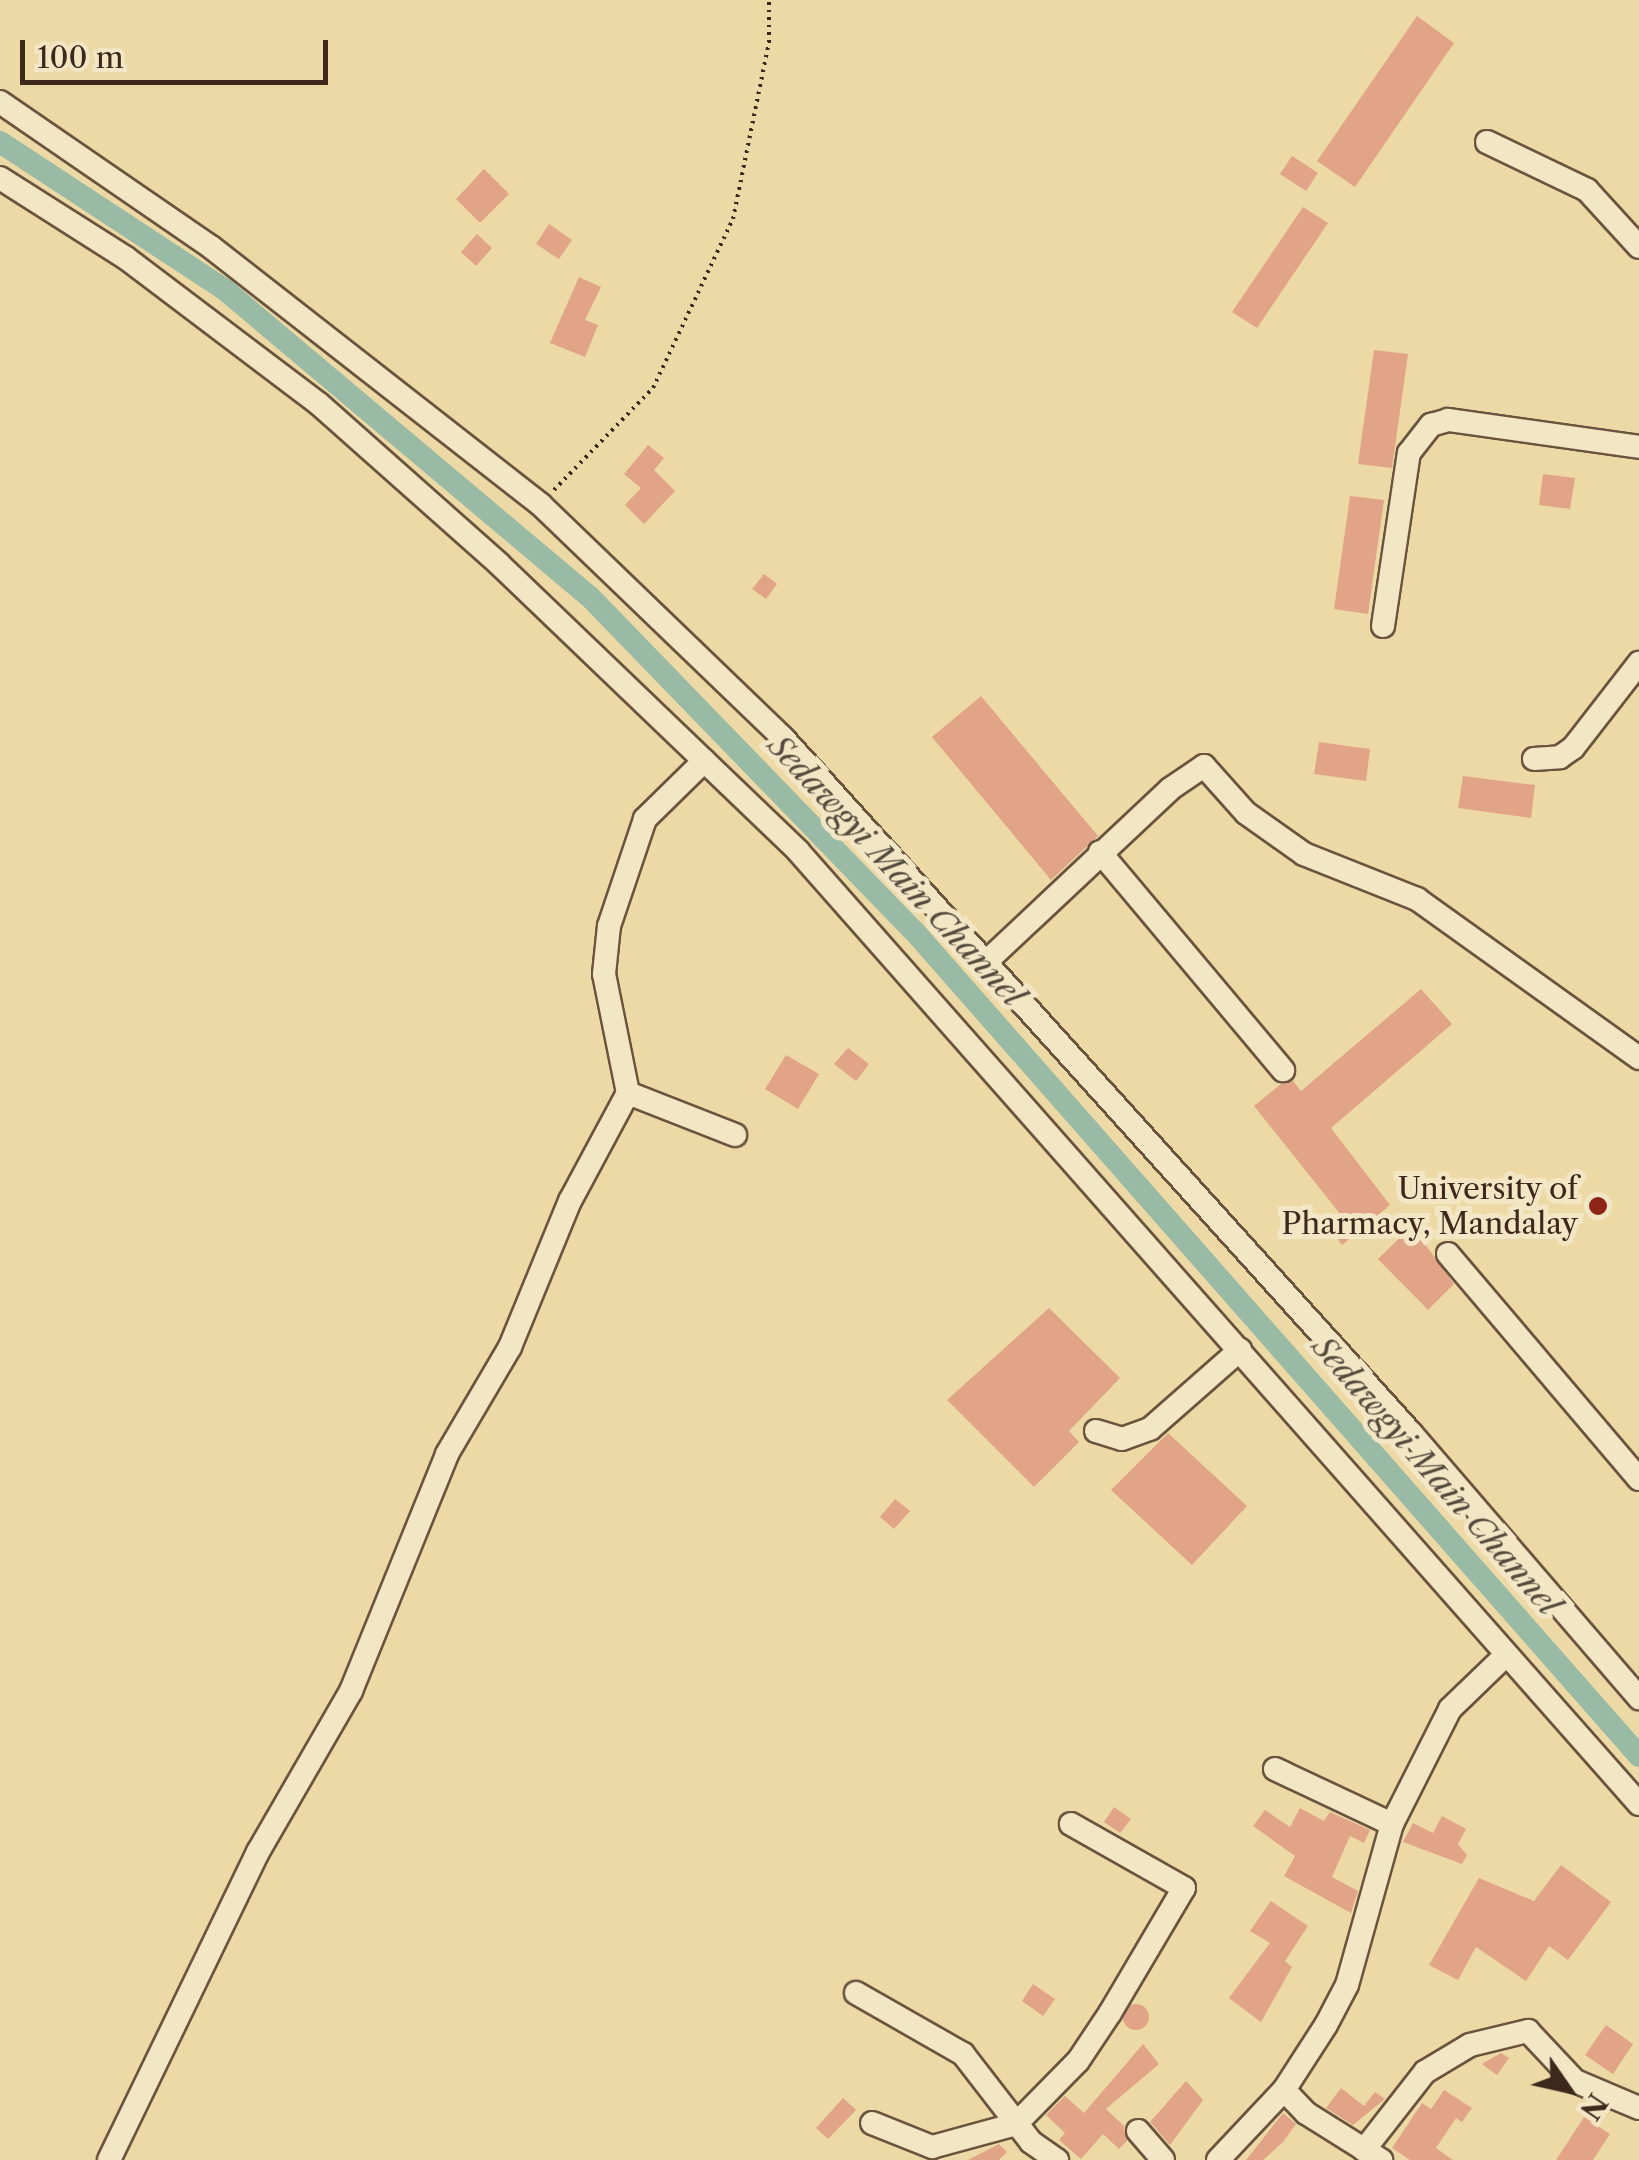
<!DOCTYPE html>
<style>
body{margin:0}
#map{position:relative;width:1639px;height:2160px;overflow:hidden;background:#ecd9a6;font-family:"Libre Caslon Text",serif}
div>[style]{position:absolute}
.canal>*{height:22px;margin:-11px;padding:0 11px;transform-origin:11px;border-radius:11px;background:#99baa4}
.building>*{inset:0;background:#e1a487}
.round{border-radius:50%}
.path>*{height:4px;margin-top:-2px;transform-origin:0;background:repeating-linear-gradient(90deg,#3e281c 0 2.5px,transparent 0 7.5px)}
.roads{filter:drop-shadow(2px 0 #6a543e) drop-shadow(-2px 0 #6a543e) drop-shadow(0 2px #6a543e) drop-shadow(0 -2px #6a543e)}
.minor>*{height:22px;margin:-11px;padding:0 11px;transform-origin:11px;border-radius:11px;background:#f3e6c5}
.dots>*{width:28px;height:28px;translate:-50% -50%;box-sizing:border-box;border:5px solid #f3e6c5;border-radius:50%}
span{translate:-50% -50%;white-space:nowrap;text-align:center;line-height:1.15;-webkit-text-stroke:10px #f3e6c5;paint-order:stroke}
.poi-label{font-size:30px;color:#3e281c}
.right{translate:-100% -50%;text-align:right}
.water-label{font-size:32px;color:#554c3e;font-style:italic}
.north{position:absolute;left:1519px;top:2040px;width:100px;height:100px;-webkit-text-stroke:8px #f3e6c5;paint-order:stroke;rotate:124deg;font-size:28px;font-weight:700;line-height:40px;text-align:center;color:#3e281c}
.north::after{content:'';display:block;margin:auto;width:35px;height:45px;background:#3e281c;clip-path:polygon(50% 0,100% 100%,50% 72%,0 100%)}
.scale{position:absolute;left:20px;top:40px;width:308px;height:45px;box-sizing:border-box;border:5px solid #3e281c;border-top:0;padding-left:12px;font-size:30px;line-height:35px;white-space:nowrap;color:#3e281c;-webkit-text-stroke:8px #f3e6c5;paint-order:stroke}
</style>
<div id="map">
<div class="canal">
<i style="left:0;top:142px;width:268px;rotate:33.3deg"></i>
<i style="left:224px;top:289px;width:477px;rotate:40.1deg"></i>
<i style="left:589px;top:596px;width:467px;rotate:45.9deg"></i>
<i style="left:914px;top:931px;width:1098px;rotate:48.69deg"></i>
</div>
<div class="building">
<i style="clip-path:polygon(1417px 16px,1454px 43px,1355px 187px,1317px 161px)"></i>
<i style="clip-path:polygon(1292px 156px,1318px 173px,1306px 191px,1280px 174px)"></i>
<i style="clip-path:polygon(484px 169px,509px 194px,480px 223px,456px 199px)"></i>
<i style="clip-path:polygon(1303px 207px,1328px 223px,1257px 328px,1232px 312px)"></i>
<i style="clip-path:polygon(549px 224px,572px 240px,559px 259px,536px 244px)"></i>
<i style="clip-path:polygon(477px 234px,492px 248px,476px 266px,461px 252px)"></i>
<i style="clip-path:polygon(579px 277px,601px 287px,585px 320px,598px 325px,585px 357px,550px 343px)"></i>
<i style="clip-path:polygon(1374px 350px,1408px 354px,1392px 468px,1358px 464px)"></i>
<i style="clip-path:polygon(648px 445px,664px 458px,654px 470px,675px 491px,644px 524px,625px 505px,641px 488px,624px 474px)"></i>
<i style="clip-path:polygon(1543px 474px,1575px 478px,1570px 509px,1539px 505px)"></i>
<i style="clip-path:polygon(1350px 496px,1384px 500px,1368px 614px,1334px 609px)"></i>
<i style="clip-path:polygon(764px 574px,777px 584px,766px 599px,752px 589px)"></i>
<i style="clip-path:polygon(981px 696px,1098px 836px,1051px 880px,932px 737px)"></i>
<i style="clip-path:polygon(1319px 742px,1370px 749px,1366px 781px,1314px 774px)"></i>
<i style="clip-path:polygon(1463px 776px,1535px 785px,1531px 818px,1458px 808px)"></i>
<i style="clip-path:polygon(1421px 989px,1452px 1024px,1331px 1128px,1390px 1205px,1342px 1245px,1327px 1226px,1341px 1215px,1254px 1106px,1281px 1084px,1293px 1081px,1301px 1091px)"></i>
<i style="clip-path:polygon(848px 1048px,869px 1064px,856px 1081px,834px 1064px)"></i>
<i style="clip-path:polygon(786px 1055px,819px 1074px,798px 1109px,765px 1089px)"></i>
<i style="clip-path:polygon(1412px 1226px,1454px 1284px,1428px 1310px,1378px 1259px)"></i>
<i style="clip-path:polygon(1049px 1308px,1120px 1378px,1069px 1431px,1079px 1442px,1034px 1487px,947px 1400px)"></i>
<i style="clip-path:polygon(1168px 1433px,1247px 1506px,1192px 1565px,1111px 1490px)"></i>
<i style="clip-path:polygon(895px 1499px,910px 1511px,894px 1529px,880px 1517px)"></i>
<i style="clip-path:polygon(1114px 1807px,1131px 1819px,1120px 1833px,1104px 1822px)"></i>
<i style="clip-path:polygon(1300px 1808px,1324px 1821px,1330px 1812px,1370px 1830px,1364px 1843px,1350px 1836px,1332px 1877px,1358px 1891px,1351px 1913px,1284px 1876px,1295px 1856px,1253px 1826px,1265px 1810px,1290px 1827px)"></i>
<i style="clip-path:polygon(1442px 1816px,1466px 1829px,1458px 1844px,1467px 1855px,1462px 1864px,1403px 1842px,1413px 1823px,1433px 1833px)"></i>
<i style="clip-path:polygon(1561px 1865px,1611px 1902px,1568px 1960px,1549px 1946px,1526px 1981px,1476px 1947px,1458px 1980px,1429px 1965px,1479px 1878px,1534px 1901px)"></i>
<i style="clip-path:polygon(1271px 1901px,1308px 1926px,1285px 1961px,1292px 1967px,1261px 2022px,1229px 1998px,1270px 1943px,1250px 1931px)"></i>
<i style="clip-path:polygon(1033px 1984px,1055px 1999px,1043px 2016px,1022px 2001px)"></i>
<i class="round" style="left:1123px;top:2004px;width:26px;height:26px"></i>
<i style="clip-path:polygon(1606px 2025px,1633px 2044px,1613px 2074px,1585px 2055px)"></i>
<i style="clip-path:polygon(1143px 2044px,1159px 2064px,1106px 2109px,1124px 2126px,1127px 2141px,1119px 2149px,1103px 2134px,1081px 2159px,1059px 2140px,1065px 2133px,1046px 2115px,1065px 2096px,1084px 2113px)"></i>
<i style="clip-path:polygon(1501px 2053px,1509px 2058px,1497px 2075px,1482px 2064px)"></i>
<i style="clip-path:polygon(1186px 2081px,1203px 2100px,1170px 2145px,1150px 2122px)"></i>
<i style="clip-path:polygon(1341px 2088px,1364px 2106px,1375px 2092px,1385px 2099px,1353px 2125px,1326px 2108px)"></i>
<i style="clip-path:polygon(1444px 2090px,1472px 2108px,1462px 2122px,1456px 2118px,1436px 2148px,1453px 2160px,1410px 2160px,1392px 2148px,1422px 2103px,1431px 2109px)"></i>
<i style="clip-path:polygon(843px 2098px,856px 2110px,828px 2139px,816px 2128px)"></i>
<i style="clip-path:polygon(1283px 2113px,1296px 2124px,1283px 2142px,1263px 2160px,1246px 2160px)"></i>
<i style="clip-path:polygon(1584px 2117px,1610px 2134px,1593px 2160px,1556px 2160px)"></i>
<i style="clip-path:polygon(999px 2144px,1007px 2152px,999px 2160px,968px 2160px)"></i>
</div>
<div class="path">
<i style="left:554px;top:490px;width:142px;rotate:-45.9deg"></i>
<i style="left:653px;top:388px;width:187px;rotate:-64.7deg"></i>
<i style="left:733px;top:219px;width:181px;rotate:-78.5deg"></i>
<i style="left:769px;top:42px;width:42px;rotate:-90deg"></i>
</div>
<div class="roads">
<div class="minor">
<i style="left:0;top:102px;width:256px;rotate:34.5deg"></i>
<i style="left:211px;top:247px;width:419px;rotate:38deg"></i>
<i style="left:541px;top:505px;width:336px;rotate:43.9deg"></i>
<i style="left:783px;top:738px;width:937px;rotate:47.9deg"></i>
<i style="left:1411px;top:1433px;width:350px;rotate:49.3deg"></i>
<i style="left:1487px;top:142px;width:111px;rotate:25.6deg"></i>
<i style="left:1587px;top:190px;width:77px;rotate:47.6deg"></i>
<i style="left:0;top:178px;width:149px;rotate:32.4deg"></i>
<i style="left:126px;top:258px;width:242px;rotate:37.1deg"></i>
<i style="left:319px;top:404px;width:241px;rotate:41.6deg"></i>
<i style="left:499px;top:564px;width:414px;rotate:43.8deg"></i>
<i style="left:798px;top:851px;width:1271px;rotate:48.57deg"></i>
<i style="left:1383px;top:626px;width:175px;rotate:-81.5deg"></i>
<i style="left:1409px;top:453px;width:36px;rotate:-52deg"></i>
<i style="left:1431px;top:425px;width:18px;rotate:-16deg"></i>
<i style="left:1448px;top:420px;width:193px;rotate:8deg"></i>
<i style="left:1534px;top:759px;width:26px;rotate:-4deg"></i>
<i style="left:1560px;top:757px;width:16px;rotate:-35deg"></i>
<i style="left:1573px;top:748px;width:108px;rotate:-52.2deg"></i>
<i style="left:1100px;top:852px;width:285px;rotate:50deg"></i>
<i style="left:985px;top:963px;width:254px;rotate:-43.2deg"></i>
<i style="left:1170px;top:789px;width:41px;rotate:-34.1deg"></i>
<i style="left:1204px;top:766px;width:63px;rotate:48.2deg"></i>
<i style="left:1246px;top:813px;width:71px;rotate:35.3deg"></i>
<i style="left:1304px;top:854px;width:122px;rotate:21.7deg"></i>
<i style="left:1417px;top:899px;width:273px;rotate:35.6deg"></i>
<i style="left:628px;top:1093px;width:115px;rotate:21.4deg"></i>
<i style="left:1448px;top:1254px;width:295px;rotate:49.7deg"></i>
<i style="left:1096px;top:1431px;width:27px;rotate:17deg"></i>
<i style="left:1122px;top:1439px;width:30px;rotate:-20deg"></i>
<i style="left:1150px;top:1429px;width:120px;rotate:-41.3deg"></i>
<i style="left:1275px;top:1769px;width:129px;rotate:25.2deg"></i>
<i style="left:856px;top:1993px;width:123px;rotate:29.7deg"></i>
<i style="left:963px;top:2054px;width:111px;rotate:52.3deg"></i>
<i style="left:1031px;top:2142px;width:32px;rotate:35deg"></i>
<i style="left:1284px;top:2090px;width:32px;rotate:46deg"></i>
<i style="left:1306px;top:2113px;width:89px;rotate:32.1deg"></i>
<i style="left:872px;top:2123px;width:65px;rotate:21.8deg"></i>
<i style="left:932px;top:2147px;width:87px;rotate:-15.3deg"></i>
<i style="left:1016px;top:2124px;width:88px;rotate:-45.5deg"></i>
<i style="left:1078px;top:2061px;width:58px;rotate:-56.3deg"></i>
<i style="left:1110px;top:2013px;width:145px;rotate:-59.4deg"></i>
<i style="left:1184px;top:1888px;width:130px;rotate:-150.5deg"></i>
<i style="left:1138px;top:2131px;width:38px;rotate:49deg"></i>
<i style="left:1364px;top:2150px;width:99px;rotate:-52deg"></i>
<i style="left:1425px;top:2072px;width:52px;rotate:-31deg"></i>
<i style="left:1470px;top:2045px;width:60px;rotate:-13.6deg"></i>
<i style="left:1528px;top:2031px;width:69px;rotate:46.8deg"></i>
<i style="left:1575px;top:2081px;width:69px;rotate:22.9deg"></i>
<i style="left:109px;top:2160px;width:342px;rotate:-64.2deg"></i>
<i style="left:258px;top:1852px;width:186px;rotate:-60deg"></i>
<i style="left:351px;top:1691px;width:256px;rotate:-67.9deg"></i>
<i style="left:447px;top:1454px;width:124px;rotate:-59.5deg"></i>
<i style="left:510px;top:1347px;width:158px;rotate:-67.7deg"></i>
<i style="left:570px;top:1201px;width:123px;rotate:-61.8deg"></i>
<i style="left:628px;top:1093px;width:121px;rotate:-101.4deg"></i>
<i style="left:604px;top:974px;width:48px;rotate:-84.1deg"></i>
<i style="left:609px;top:926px;width:113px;rotate:-71.4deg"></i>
<i style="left:645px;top:819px;width:83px;rotate:-44.5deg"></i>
<i style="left:1218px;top:2160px;width:96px;rotate:-46.7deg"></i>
<i style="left:1284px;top:2090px;width:77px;rotate:-57.1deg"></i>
<i style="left:1326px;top:2025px;width:45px;rotate:-62.3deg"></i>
<i style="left:1347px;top:1985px;width:167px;rotate:-74.4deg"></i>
<i style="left:1392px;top:1824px;width:129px;rotate:-63.2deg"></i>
<i style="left:1450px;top:1709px;width:78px;rotate:-44deg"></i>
</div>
</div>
<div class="dots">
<i style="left:1598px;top:1206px;background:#8f2418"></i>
</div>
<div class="poi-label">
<span class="right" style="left:1578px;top:1206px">University of<br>Pharmacy, Mandalay</span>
</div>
<div class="water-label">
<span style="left:896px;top:871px;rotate:47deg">Sedawgyi Main Channel</span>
<span style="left:1436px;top:1476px;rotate:49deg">Sedawgyi Main Channel</span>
</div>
<div class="north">N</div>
<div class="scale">100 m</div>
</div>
